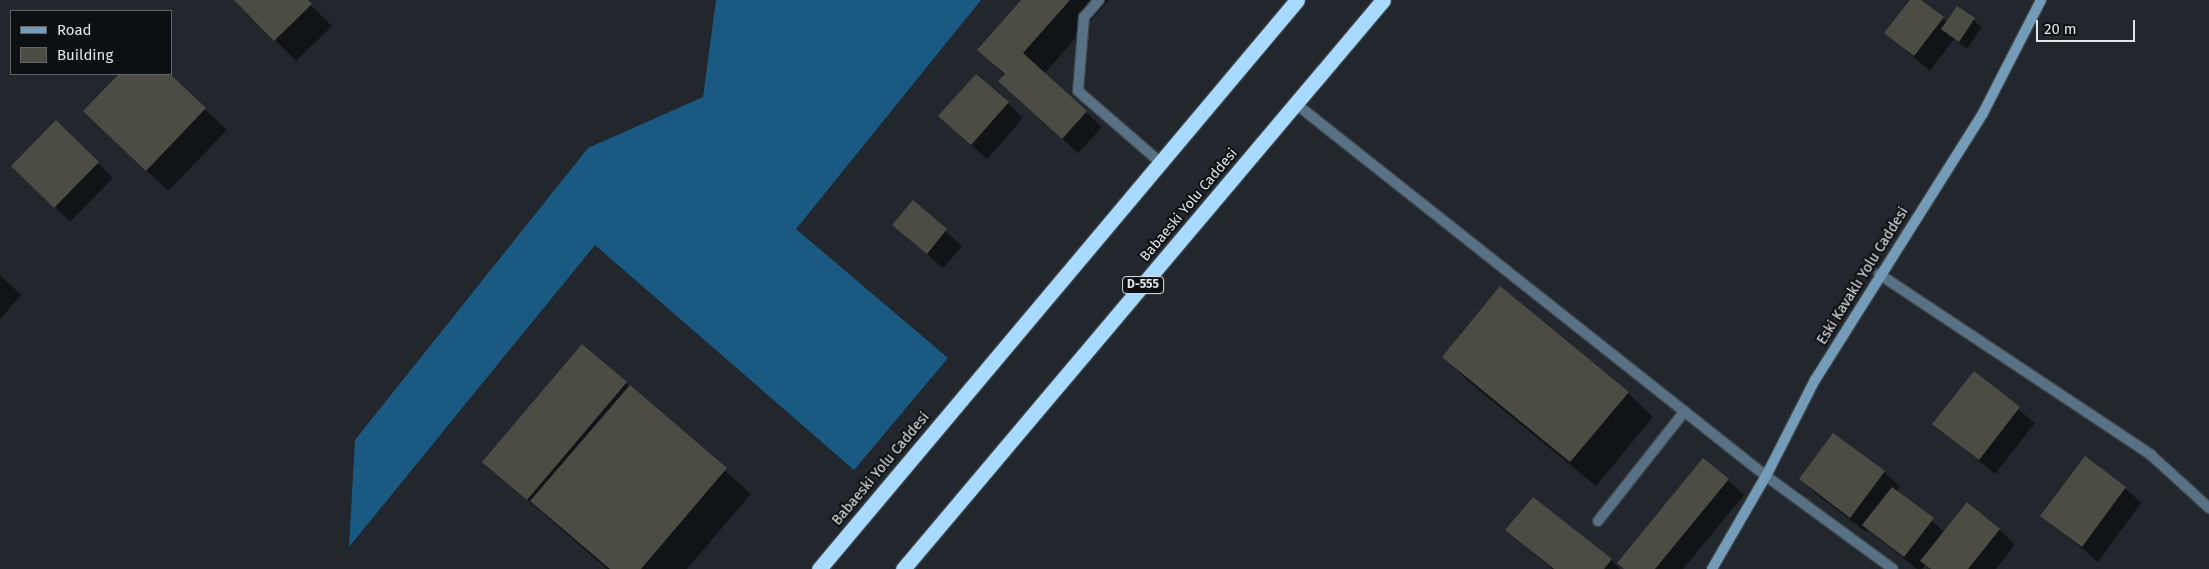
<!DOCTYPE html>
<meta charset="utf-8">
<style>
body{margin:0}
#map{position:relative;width:2209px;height:569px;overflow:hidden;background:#21272c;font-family:"Fira Sans",sans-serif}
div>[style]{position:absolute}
.forest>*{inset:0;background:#1a5a82}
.shadow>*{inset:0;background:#0007}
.building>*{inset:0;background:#4c4c44}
.roads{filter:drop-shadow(1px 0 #3c4246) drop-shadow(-1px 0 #3c4246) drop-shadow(0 1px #3c4246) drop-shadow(0 -1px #3c4246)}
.lane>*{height:10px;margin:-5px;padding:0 5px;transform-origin:5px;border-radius:5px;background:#597184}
.street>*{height:10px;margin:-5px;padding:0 5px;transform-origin:5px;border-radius:5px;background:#597184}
.secondary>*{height:10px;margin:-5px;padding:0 5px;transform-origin:5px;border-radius:5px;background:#749cb9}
.highway>*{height:15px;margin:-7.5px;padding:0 7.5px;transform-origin:7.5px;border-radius:7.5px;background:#a8d9fe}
span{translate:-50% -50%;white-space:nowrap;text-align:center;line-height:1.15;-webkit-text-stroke:4px #0d1012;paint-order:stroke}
.shield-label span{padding:1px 4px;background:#0d1012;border:1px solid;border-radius:4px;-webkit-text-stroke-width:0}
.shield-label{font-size:12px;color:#e2e5e9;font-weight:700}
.street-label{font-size:14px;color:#e2e5e9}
.legend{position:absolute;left:10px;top:10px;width:162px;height:65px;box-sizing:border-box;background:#0d1012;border:1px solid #626568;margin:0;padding:6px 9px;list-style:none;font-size:15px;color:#e2e5e9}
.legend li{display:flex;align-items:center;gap:10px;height:25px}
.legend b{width:25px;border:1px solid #626568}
.scale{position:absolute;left:2036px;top:20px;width:99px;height:22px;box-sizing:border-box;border:2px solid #e2e5e9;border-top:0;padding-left:6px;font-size:15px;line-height:18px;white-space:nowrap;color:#e2e5e9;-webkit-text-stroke:4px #0d1012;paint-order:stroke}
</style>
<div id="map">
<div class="forest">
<i style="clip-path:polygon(716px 0,981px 0,796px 229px,948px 358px,854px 470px,595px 245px,349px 547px,355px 440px,588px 148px,703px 97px)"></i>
</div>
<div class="shadow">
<i style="clip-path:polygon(235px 0,306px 0,332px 26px,296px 61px)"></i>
<i style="clip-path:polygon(1022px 0,1109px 0,1044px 74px,1102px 127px,1078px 153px,1015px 96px,1005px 76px,979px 50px)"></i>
<i style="clip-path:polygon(1912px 0,1919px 0,1947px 22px,1958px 8px,1982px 27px,1967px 49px,1954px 39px,1930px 71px,1886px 33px)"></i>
<i style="clip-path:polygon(121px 74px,168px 74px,227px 130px,168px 191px,85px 111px)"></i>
<i style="clip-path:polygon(1008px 103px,1023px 118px,987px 159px,956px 131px)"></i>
<i style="clip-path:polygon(56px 121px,113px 178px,70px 222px,13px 166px)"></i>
<i style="clip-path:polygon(913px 202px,962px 246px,943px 268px,894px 225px)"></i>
<i style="clip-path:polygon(0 275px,21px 295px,0 319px)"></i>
<i style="clip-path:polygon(1444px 357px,1628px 393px,1653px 417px,1596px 486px,1469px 382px)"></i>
<i style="clip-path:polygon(1974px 373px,2035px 423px,1995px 474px,1934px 424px)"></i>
<i style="clip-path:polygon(626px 383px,751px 494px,687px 569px,607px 569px,484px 462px)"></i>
<i style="clip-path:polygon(1884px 472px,1900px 487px,1896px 492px,1945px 532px,2000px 530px,2015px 545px,1996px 569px,1930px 569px,1926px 564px,1922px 569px,1917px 569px,1868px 530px,1866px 532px,1816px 494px,1801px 479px)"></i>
<i style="clip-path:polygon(1728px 480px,1744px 495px,1683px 569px,1624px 569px)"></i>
<i style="clip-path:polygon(2125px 488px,2141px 503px,2098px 562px,2042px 516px)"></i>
<i style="clip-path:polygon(1507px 530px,1611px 560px,1620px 569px,1552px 569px)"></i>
</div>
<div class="building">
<i style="clip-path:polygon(234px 0,308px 0,312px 4px,274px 41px)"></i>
<i style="clip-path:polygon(1021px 0,1070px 0,1023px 53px,1087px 111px,1062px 139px,998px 81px,1005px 74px,977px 50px)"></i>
<i style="clip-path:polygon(1910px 0,1921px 0,1944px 17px,1914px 56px,1884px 33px)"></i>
<i style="clip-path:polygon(1957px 6px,1975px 18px,1959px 42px,1941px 29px)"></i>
<i style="clip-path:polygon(119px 74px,170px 74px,206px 108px,146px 171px,83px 111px)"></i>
<i style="clip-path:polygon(976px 74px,1009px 102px,971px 145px,938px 116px)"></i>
<i style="clip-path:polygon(56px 120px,99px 162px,54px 208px,11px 166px)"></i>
<i style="clip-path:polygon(913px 200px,947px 229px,927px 254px,892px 225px)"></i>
<i style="clip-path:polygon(1500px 286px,1629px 392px,1570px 462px,1442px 357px)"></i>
<i style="clip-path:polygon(582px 344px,627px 382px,527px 500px,482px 462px)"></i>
<i style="clip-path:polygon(1974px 371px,2020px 407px,1979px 460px,1932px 424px)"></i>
<i style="clip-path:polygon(630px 385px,727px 468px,641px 569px,610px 569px,530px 501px)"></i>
<i style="clip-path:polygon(1833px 433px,1885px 471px,1850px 518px,1799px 479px)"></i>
<i style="clip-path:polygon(2085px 456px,2126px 487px,2082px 547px,2040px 516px)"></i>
<i style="clip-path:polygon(1703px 458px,1729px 479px,1655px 569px,1624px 569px,1617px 563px)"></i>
<i style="clip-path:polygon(1892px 487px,1934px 518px,1904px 557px,1862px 525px)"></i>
<i style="clip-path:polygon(1533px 497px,1612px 559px,1604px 569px,1554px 569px,1505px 530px)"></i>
<i style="clip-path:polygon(1967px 502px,2000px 529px,1968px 569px,1931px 569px,1920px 561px)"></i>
</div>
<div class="roads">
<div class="lane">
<i style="left:1099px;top:0;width:23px;rotate:131deg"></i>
<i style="left:1084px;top:17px;width:74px;rotate:94.6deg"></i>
<i style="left:1078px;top:91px;width:108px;rotate:40.9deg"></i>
<i style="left:1598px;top:521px;width:140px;rotate:-51.7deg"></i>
</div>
<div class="street">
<i style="left:1296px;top:104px;width:599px;rotate:38.36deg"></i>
<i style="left:1766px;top:476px;width:157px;rotate:36.2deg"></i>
<i style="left:1879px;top:274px;width:327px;rotate:33.6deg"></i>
<i style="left:2151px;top:455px;width:79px;rotate:42.4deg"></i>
</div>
<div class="secondary">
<i style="left:1712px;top:569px;width:108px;rotate:-59.9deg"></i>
<i style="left:1766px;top:476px;width:108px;rotate:-63deg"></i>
<i style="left:1815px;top:380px;width:315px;rotate:-57.8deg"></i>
<i style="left:1983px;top:113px;width:127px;rotate:-62.8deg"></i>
</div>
<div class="highway">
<i style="left:819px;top:569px;width:743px;rotate:-49.97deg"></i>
<i style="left:903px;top:569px;width:744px;rotate:-49.85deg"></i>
</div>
</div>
<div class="shield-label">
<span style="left:1143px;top:285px">D-555</span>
</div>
<div class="street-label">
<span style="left:1189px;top:205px;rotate:-50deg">Babaeski Yolu Caddesi</span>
<span style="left:1863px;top:276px;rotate:-58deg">Eski Kavaklı Yolu Caddesi</span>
<span style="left:881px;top:469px;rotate:-50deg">Babaeski Yolu Caddesi</span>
</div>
<ul class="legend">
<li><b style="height:6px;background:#749cb9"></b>Road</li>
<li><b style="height:14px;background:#4c4c44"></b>Building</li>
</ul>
<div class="scale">20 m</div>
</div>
